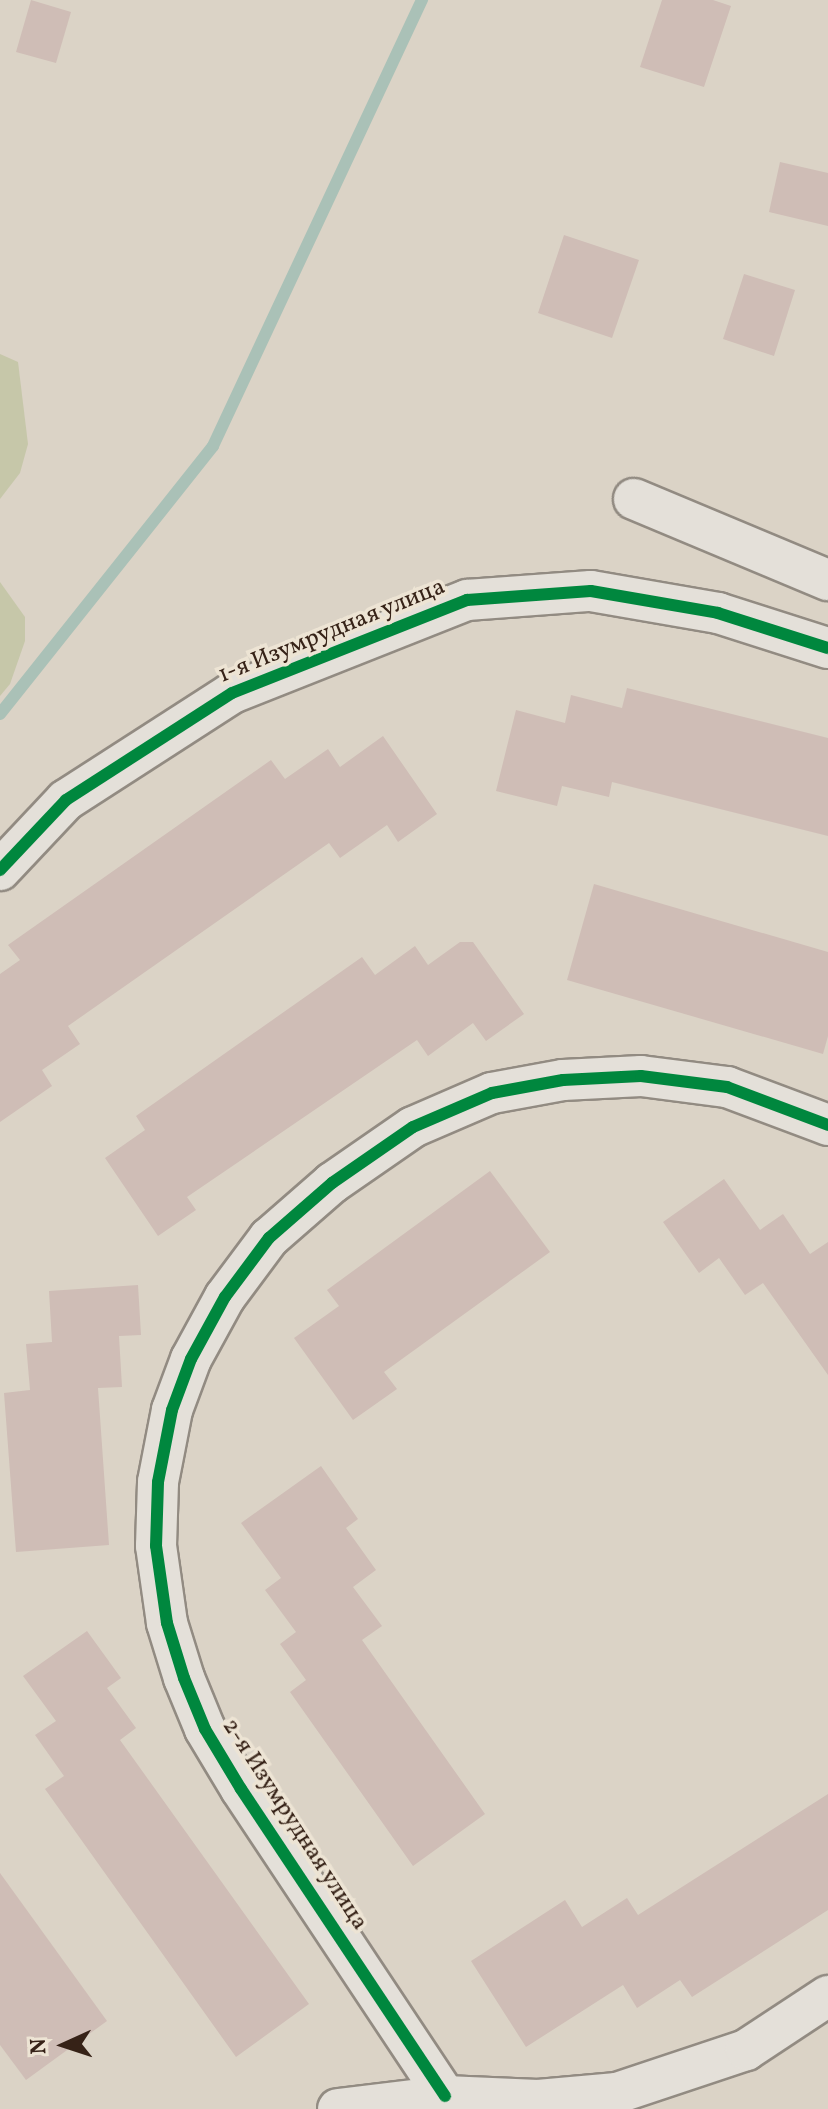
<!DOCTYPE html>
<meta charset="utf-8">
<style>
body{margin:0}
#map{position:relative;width:828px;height:2109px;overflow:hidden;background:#dbd3c6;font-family:Vollkorn,serif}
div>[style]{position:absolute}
.green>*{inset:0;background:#c6c7a9}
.stream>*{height:12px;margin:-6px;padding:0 6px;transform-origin:6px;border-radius:6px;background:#aac1b7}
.building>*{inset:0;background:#cfbdb6}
.roads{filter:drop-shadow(2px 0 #928b82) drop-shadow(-2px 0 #928b82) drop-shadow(0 2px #928b82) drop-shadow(0 -2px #928b82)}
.street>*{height:40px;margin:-20px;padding:0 20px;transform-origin:20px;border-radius:20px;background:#e4e0d9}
.cycleway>*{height:12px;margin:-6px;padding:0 6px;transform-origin:6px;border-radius:6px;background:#00873e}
span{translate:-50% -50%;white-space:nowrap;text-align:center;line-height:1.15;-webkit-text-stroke:7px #ede4d4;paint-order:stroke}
.street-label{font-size:24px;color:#362217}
.north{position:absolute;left:24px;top:2005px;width:80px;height:80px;-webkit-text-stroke:6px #ede4d4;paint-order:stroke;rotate:267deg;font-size:22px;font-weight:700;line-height:32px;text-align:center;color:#362217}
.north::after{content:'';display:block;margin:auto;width:28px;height:36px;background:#362217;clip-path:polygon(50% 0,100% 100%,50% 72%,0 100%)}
</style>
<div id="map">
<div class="green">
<i style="clip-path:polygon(0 354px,18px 362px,28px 444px,20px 473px,0 499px)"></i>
<i style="clip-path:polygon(0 582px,25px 617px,25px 641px,10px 684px,0 696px)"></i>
</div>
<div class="stream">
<i style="left:0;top:714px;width:342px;rotate:-51.5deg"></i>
<i style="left:213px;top:446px;width:493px;rotate:-64.9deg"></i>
</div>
<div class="building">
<i style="clip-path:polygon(31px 0,71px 12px,56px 63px,16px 52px)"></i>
<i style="clip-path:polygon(662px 0,713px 0,731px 6px,704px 87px,640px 67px)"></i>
<i style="clip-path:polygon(780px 162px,828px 173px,828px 226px,769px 212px)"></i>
<i style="clip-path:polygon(564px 235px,639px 260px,612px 338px,538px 313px)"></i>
<i style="clip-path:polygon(744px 274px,795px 290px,774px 356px,723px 339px)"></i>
<i style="clip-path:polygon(627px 688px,828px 738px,828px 836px,612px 782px,609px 797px,562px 786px,557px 806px,496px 791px,516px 710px,565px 723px,571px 695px,622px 708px)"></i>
<i style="clip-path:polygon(383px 736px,437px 814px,398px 842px,387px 825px,340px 858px,329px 843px,68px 1026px,80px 1044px,42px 1070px,52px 1086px,0 1122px,0 974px,20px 960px,8px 945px,271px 760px,285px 779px,328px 749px,340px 767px)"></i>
<i style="clip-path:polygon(594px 884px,828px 952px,828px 1036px,823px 1054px,567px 980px)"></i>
<i style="clip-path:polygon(460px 942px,473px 942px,524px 1014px,486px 1041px,473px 1023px,428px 1056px,417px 1040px,187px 1197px,196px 1210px,158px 1236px,105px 1158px,145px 1130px,136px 1116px,362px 957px,375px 975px,415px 946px,428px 965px)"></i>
<i style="clip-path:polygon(490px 1171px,550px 1252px,384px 1372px,397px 1389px,353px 1420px,294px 1338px,339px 1306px,327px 1290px)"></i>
<i style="clip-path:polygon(724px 1179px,760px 1230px,783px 1214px,810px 1254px,828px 1242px,828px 1375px,763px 1283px,745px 1295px,719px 1258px,699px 1273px,663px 1222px)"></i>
<i style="clip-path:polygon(138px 1285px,141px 1335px,119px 1336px,122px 1387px,98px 1388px,109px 1545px,16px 1552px,4px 1393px,30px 1390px,26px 1344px,52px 1342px,49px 1291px)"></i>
<i style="clip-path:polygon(321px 1466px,358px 1519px,346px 1528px,376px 1570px,353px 1587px,382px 1626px,362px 1640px,485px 1814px,413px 1866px,290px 1692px,306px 1680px,280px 1644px,296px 1632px,265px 1590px,281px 1578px,241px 1523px)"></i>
<i style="clip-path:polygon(87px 1631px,121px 1678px,107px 1688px,136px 1728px,120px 1740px,309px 2004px,236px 2057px,45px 1789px,64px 1776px,35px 1735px,56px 1721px,23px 1676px)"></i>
<i style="clip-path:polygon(828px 1794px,828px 1910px,692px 1997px,680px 1980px,637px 2008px,623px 1985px,526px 2047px,471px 1961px,565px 1900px,582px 1927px,627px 1898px,638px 1915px)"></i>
<i style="clip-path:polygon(0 1873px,107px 2021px,26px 2080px,0 2045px)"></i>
</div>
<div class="roads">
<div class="street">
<i style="left:634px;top:499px;width:210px;rotate:22.7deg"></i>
<i style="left:0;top:870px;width:96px;rotate:-46.7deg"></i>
<i style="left:66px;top:800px;width:197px;rotate:-32.8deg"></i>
<i style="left:232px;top:693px;width:253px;rotate:-21.6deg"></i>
<i style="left:467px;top:600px;width:124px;rotate:-4.2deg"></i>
<i style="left:591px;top:591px;width:129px;rotate:9.8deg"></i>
<i style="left:718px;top:613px;width:115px;rotate:17.7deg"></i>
<i style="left:445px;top:2096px;width:369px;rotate:-123.6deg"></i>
<i style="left:241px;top:1789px;width:70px;rotate:-121deg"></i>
<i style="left:205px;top:1729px;width:55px;rotate:-112.4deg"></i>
<i style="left:184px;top:1678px;width:58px;rotate:-107.2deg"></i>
<i style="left:167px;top:1623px;width:78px;rotate:-98.1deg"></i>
<i style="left:156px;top:1546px;width:64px;rotate:-88.2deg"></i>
<i style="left:158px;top:1482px;width:73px;rotate:-79deg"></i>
<i style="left:172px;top:1410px;width:54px;rotate:-69.6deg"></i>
<i style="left:191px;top:1359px;width:71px;rotate:-61.3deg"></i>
<i style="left:225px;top:1297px;width:74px;rotate:-53.3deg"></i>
<i style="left:269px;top:1238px;width:84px;rotate:-41.1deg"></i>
<i style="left:332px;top:1183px;width:98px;rotate:-34.7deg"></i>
<i style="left:413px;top:1127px;width:86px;rotate:-23.3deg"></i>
<i style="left:492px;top:1093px;width:72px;rotate:-10.4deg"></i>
<i style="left:563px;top:1080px;width:78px;rotate:-2.9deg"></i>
<i style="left:641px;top:1076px;width:87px;rotate:7.3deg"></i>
<i style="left:727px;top:1087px;width:108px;rotate:20.6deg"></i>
<i style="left:338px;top:2109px;width:108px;rotate:-6.9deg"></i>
<i style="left:445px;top:2096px;width:93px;rotate:2.5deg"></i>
<i style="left:538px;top:2100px;width:79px;rotate:-5.1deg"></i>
<i style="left:617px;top:2093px;width:136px;rotate:-18.4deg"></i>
<i style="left:746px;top:2050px;width:98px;rotate:-33.4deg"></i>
</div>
</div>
<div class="cycleway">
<i style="left:0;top:870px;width:96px;rotate:-46.7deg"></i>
<i style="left:66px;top:800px;width:197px;rotate:-32.8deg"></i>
<i style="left:232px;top:693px;width:253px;rotate:-21.6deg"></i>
<i style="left:467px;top:600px;width:124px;rotate:-4.2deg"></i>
<i style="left:591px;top:591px;width:129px;rotate:9.8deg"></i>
<i style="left:718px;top:613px;width:115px;rotate:17.7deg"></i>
<i style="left:445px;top:2096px;width:369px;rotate:-123.6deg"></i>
<i style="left:241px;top:1789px;width:70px;rotate:-121deg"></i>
<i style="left:205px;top:1729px;width:55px;rotate:-112.4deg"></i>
<i style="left:184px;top:1678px;width:58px;rotate:-107.2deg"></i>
<i style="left:167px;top:1623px;width:78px;rotate:-98.1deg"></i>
<i style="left:156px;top:1546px;width:64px;rotate:-88.2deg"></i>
<i style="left:158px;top:1482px;width:73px;rotate:-79deg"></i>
<i style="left:172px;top:1410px;width:54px;rotate:-69.6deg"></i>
<i style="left:191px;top:1359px;width:71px;rotate:-61.3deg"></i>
<i style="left:225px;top:1297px;width:74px;rotate:-53.3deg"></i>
<i style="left:269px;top:1238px;width:84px;rotate:-41.1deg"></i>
<i style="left:332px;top:1183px;width:98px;rotate:-34.7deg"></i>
<i style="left:413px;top:1127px;width:86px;rotate:-23.3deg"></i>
<i style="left:492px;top:1093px;width:72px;rotate:-10.4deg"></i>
<i style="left:563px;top:1080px;width:78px;rotate:-2.9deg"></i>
<i style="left:641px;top:1076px;width:87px;rotate:7.3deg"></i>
<i style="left:727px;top:1087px;width:108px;rotate:20.6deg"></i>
</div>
<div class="street-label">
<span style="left:332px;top:632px;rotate:-22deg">1-я Изумрудная улица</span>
<span style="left:294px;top:1825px;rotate:57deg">2-я Изумрудная улица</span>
</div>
<div class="north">N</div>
</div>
